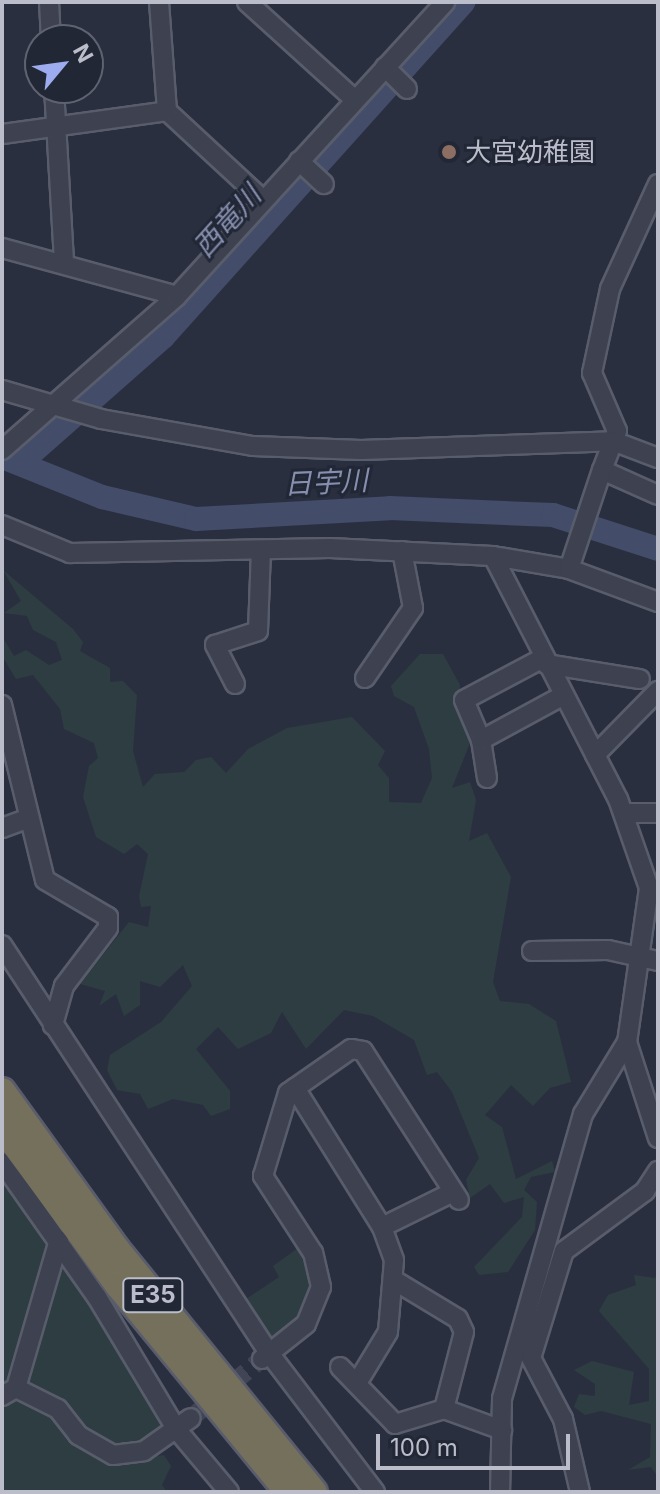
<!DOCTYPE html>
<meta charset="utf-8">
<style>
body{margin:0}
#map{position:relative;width:660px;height:1494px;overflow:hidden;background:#2a2f40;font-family:Inter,"Noto Sans JP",sans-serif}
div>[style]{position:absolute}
.green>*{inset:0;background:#2d3d42}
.river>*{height:24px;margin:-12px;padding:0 12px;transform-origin:12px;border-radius:12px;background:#434c69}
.minor-tunnel>*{height:18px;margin-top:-9px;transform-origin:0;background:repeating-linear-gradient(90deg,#404455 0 18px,transparent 0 27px)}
.roads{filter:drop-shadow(2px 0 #595d6b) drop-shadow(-2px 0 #595d6b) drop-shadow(0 2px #595d6b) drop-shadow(0 -2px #595d6b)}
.minor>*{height:18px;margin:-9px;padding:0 9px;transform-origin:9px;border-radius:9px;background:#3e4250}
.highway>*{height:26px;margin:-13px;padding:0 13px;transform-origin:13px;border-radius:13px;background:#75705c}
.dots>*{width:22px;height:22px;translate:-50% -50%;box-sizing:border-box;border:4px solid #222736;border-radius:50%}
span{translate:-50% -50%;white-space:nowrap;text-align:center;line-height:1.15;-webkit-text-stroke:6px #222736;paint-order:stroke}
.shield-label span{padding:2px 6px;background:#222736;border:2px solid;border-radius:6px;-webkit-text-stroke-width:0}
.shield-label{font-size:24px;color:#bbbeca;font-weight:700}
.poi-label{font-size:26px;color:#bbbeca}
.left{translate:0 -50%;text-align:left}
.water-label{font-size:28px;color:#868fae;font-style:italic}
.frame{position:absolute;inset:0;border:4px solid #bbbeca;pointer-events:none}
.north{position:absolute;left:24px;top:24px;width:80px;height:80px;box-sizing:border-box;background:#222736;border:2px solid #5f6371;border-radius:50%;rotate:61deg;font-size:22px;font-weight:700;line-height:32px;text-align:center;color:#bbbeca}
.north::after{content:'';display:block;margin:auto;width:28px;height:36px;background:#9cacee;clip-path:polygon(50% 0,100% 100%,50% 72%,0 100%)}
.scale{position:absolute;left:376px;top:1434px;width:194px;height:36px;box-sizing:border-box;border:4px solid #bbbeca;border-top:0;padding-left:10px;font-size:24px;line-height:28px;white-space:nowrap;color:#bbbeca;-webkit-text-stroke:6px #222736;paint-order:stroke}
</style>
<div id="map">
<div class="green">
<i style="clip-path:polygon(3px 570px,73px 629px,83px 642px,80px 651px,110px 668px,110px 682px,123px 681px,137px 695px,133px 751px,143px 787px,155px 774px,184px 772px,196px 760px,211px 757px,226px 773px,248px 749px,287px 728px,352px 717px,385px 751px,378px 765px,389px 778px,389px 802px,421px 803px,432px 778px,429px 749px,414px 707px,394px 696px,391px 686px,420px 654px,443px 654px,460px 685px,459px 713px,472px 738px,452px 788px,470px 782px,476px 800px,469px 841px,487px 833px,511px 877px,493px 982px,500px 1001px,529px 1004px,556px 1021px,571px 1082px,550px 1088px,533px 1106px,511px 1085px,485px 1115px,502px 1127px,516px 1179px,552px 1161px,555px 1172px,531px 1177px,524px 1190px,537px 1202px,535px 1230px,508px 1272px,479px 1275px,474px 1267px,522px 1217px,524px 1197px,504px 1203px,490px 1184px,470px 1198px,466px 1180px,479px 1158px,452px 1092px,437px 1072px,427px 1075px,414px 1040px,373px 1016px,344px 1010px,306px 1049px,282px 1012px,271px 1033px,238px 1049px,218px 1027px,196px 1049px,230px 1091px,230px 1109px,211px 1116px,203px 1105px,173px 1099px,148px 1109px,140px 1094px,117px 1090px,107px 1070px,110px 1055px,161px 1022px,192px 986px,183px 965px,160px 987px,140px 981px,140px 1005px,124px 1016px,116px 994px,99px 1006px,105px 991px,80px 984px,129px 922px,148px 927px,151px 906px,141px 907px,139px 896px,148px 854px,137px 844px,124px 854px,96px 837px,83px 797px,89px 766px,98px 758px,94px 743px,64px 729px,60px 709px,33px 675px,16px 679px,2px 656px,2px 636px,14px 656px,26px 650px,49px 665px,62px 660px,56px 642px,33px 630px,27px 616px,4px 613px,21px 601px)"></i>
<i style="clip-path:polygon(2px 1177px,46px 1246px,14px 1356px,20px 1400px,120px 1461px,164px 1455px,171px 1466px,162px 1485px,167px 1492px,2px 1492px)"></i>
<i style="clip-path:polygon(298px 1248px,313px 1286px,300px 1321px,272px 1337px,246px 1299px,279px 1277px,273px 1266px)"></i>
<i style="clip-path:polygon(63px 1262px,169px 1426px,136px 1447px,115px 1450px,86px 1434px,57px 1399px,28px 1382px,48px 1292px)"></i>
<i style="clip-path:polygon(658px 1270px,658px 1477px,651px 1467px,628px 1470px,650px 1457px,651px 1424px,601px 1411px,585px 1415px,574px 1407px,579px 1394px,595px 1396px,595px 1384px,574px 1370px,592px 1361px,634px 1372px,629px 1405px,649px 1401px,649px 1369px,599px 1311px,608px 1295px,636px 1285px,634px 1275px,655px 1278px)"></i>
</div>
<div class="river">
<i style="left:2px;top:457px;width:108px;rotate:21.8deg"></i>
<i style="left:102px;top:497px;width:97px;rotate:13.2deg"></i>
<i style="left:196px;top:519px;width:194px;rotate:-3.2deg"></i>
<i style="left:390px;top:508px;width:163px;rotate:2.5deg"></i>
<i style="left:553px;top:515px;width:110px;rotate:17.9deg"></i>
<i style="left:20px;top:463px;width:191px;rotate:-41.4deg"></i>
<i style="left:163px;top:337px;width:450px;rotate:-48.1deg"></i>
</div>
<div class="minor-tunnel">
<i style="left:191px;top:1418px;width:89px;rotate:-40deg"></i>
</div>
<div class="roads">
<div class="minor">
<i style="left:49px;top:2px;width:38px;rotate:87deg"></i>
<i style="left:159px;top:2px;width:109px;rotate:85.8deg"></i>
<i style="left:167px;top:111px;width:131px;rotate:42.8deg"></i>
<i style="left:247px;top:2px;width:146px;rotate:42.2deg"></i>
<i style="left:385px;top:67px;width:31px;rotate:45deg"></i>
<i style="left:54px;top:88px;width:176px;rotate:86.7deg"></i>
<i style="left:2px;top:134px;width:167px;rotate:-7.9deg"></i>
<i style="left:299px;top:161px;width:34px;rotate:43deg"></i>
<i style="left:658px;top:184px;width:115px;rotate:114.6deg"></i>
<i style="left:610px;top:289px;width:86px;rotate:102.1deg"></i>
<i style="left:592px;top:373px;width:63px;rotate:66.7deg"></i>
<i style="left:617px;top:431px;width:42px;rotate:111deg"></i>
<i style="left:602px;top:470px;width:61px;rotate:24.1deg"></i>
<i style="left:2px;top:248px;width:181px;rotate:15.3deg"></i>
<i style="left:2px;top:390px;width:103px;rotate:16.3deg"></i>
<i style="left:101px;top:419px;width:154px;rotate:10.1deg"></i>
<i style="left:253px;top:446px;width:108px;rotate:2.1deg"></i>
<i style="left:361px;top:450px;width:252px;rotate:-2deg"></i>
<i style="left:613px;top:441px;width:48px;rotate:20.7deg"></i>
<i style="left:2px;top:450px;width:233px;rotate:-41.3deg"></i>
<i style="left:177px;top:296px;width:398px;rotate:-47.6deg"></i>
<i style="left:2px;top:525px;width:74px;rotate:22.4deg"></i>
<i style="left:70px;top:553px;width:260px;rotate:-1.1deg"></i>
<i style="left:330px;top:548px;width:163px;rotate:2.8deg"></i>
<i style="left:493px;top:556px;width:77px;rotate:9.7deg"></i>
<i style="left:569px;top:569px;width:95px;rotate:20.3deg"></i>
<i style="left:493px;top:556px;width:273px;rotate:62.8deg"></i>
<i style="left:618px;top:799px;width:94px;rotate:70.8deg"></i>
<i style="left:649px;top:888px;width:156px;rotate:98.1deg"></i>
<i style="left:627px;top:1042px;width:84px;rotate:121.4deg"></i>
<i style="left:583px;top:1114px;width:296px;rotate:105.9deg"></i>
<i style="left:502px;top:1399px;width:93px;rotate:91.2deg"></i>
<i style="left:569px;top:569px;width:104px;rotate:-71.6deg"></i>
<i style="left:546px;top:664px;width:95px;rotate:9.1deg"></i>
<i style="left:365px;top:678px;width:85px;rotate:-55.6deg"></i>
<i style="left:413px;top:608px;width:58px;rotate:-100.9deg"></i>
<i style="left:235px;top:684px;width:44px;rotate:-117.1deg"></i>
<i style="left:215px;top:645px;width:45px;rotate:-18deg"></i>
<i style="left:258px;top:631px;width:81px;rotate:-87.9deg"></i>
<i style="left:2px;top:705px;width:180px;rotate:76.2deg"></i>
<i style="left:45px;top:880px;width:73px;rotate:30.4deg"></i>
<i style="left:108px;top:917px;width:11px;rotate:90deg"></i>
<i style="left:108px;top:928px;width:73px;rotate:127.2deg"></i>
<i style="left:64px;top:986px;width:41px;rotate:105.8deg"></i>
<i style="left:481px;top:740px;width:43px;rotate:-113deg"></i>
<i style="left:464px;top:700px;width:89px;rotate:-28deg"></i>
<i style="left:595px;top:755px;width:90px;rotate:-45.5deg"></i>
<i style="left:487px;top:778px;width:38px;rotate:-99deg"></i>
<i style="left:481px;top:740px;width:92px;rotate:-28.5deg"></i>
<i style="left:624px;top:813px;width:34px"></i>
<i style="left:2px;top:828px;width:29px;rotate:-20deg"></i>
<i style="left:2px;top:945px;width:488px;rotate:56.8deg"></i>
<i style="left:269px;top:1353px;width:175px;rotate:52.7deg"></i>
<i style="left:532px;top:951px;width:76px;rotate:-0.8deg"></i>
<i style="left:608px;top:950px;width:51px;rotate:12.4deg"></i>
<i style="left:627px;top:1042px;width:101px;rotate:72.1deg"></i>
<i style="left:295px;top:1088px;width:164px;rotate:58deg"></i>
<i style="left:382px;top:1227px;width:35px;rotate:70deg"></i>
<i style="left:394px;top:1260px;width:72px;rotate:94.8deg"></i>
<i style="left:388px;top:1332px;width:60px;rotate:121.3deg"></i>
<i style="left:2px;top:1162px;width:165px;rotate:54.9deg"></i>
<i style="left:97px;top:1297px;width:155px;rotate:59deg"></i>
<i style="left:177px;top:1430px;width:81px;rotate:50deg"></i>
<i style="left:382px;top:1227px;width:79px;rotate:-26.2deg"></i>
<i style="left:397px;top:1282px;width:71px;rotate:31.2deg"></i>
<i style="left:458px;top:1319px;width:14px;rotate:65deg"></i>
<i style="left:464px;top:1332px;width:80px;rotate:104.6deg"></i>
<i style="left:262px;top:1359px;width:56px;rotate:-38.5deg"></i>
<i style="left:306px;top:1324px;width:40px;rotate:-68deg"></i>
<i style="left:321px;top:1287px;width:35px;rotate:-103deg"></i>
<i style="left:313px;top:1253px;width:92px;rotate:-123deg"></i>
<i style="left:263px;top:1176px;width:87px;rotate:-73.2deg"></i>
<i style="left:288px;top:1093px;width:77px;rotate:-34.9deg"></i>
<i style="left:351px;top:1049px;width:12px;rotate:9deg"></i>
<i style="left:363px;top:1051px;width:177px;rotate:57.2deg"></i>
<i style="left:340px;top:1367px;width:79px;rotate:46deg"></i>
<i style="left:395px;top:1424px;width:51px;rotate:-17deg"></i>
<i style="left:444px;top:1409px;width:62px;rotate:19.9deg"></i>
<i style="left:16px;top:1388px;width:47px;rotate:26.6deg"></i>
<i style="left:58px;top:1409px;width:33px;rotate:52deg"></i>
<i style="left:78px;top:1435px;width:40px;rotate:29.7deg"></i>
<i style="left:113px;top:1455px;width:31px;rotate:-7deg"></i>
<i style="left:144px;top:1451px;width:57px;rotate:-35.1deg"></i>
<i style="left:2px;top:1396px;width:16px;rotate:-30deg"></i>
<i style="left:16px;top:1388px;width:154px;rotate:-73.8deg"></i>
<i style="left:580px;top:1492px;width:75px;rotate:-103.1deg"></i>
<i style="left:563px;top:1419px;width:69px;rotate:-117.7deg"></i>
<i style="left:531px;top:1358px;width:112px;rotate:-72.9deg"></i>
<i style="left:564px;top:1251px;width:101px;rotate:-36.5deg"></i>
<i style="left:645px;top:1191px;width:24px;rotate:-57deg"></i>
</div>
<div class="highway">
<i style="left:2px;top:1091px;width:196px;rotate:54.1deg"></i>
<i style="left:117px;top:1250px;width:312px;rotate:50.9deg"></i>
<i style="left:2px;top:1127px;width:197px;rotate:53.7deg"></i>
<i style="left:119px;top:1286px;width:266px;rotate:50.6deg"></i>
</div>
</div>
<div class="dots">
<i style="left:449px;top:152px;background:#8d6e63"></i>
</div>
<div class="shield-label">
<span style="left:153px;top:1295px">E35</span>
</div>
<div class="poi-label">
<span class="left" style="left:465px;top:152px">大宮幼稚園</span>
</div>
<div class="water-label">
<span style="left:227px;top:221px;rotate:-48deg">西竜川</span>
<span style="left:326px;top:482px;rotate:-3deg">日宇川</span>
</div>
<div class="frame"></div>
<div class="north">N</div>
<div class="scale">100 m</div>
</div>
